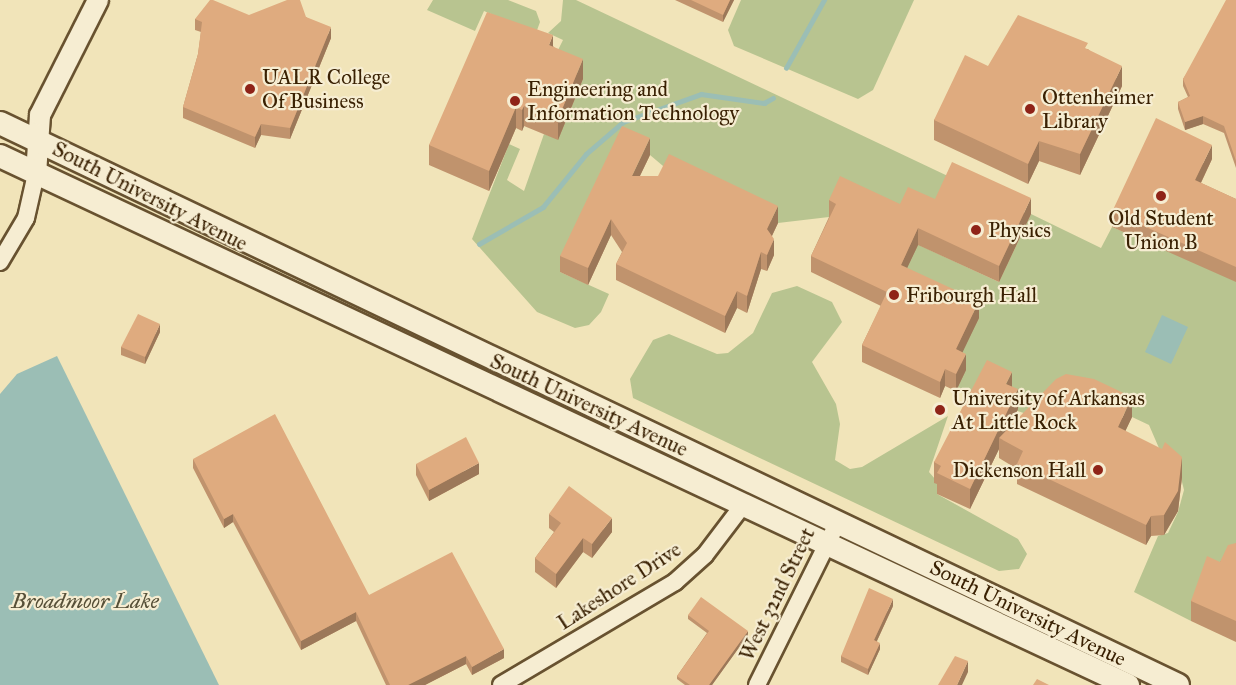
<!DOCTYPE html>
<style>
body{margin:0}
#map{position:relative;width:1236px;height:685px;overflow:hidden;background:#f1e4b9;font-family:"IM FELL Great Primer",serif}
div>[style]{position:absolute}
.green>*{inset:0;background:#b8c490}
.water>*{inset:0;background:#9bbeb5}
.stream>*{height:4.5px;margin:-2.25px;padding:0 2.25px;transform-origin:2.25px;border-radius:2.25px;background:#9bbeb5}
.roads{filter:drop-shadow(2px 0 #685230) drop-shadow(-2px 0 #685230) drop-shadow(0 2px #685230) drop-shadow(0 -2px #685230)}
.minor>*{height:16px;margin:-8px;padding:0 8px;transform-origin:8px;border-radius:8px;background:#f6edd2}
.tertiary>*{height:20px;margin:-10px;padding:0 10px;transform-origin:10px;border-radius:10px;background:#f6edd2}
.secondary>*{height:22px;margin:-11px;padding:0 11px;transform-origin:11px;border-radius:11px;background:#f6edd2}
.wall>*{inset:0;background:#c0936d}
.shaded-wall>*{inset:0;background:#9c7859}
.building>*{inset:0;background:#dfab7f}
.dots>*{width:16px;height:16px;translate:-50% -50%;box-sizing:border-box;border:3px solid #f6edd2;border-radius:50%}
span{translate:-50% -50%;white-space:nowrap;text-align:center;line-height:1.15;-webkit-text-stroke:4.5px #f6edd2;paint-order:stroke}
.poi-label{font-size:21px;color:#3a2103}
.left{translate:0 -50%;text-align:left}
.right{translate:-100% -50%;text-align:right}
.street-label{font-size:21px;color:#3a2103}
.water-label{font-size:22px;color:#575038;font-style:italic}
</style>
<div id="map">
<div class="green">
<i style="clip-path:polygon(433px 0,508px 0,536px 11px,540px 22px,536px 33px,484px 11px,475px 31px,427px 10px)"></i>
<i style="clip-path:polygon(563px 0,576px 0,952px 178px,921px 246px,999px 282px,1031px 214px,1101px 248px,1112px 227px,1236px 280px,1236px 561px,1191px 621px,1134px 592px,1158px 536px,1168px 533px,1178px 512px,1184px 490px,1180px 474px,1165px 462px,1149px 425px,1094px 399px,1036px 417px,956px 391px,901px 281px,900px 221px,841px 192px,829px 217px,778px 223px,669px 171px,650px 155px,560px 272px,609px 294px,601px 312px,589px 325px,575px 328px,537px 312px,472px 239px,509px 144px,520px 149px,507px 180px,524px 191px,544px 134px,558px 139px,583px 79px,557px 52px,563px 40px,548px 33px,561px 21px)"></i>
<i style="clip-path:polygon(741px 0,914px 0,873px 90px,858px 99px,734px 46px,728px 30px)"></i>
<i style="clip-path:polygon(797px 286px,832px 302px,842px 322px,812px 362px,836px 404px,840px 424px,835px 460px,850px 469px,862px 467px,948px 416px,929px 472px,941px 486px,937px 494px,1018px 539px,1027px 554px,1019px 569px,999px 571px,633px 398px,630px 379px,653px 340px,669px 334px,717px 354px,728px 353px,753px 333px,772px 293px)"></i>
</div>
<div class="water">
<i style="clip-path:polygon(1162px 315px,1188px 327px,1171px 364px,1145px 352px)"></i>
<i style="clip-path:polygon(57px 356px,219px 685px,0 685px,0 394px,17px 374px)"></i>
</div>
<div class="stream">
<i style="left:786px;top:68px;width:78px;rotate:-60.8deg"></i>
<i style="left:479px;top:244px;width:74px;rotate:-30deg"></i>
<i style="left:543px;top:207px;width:68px;rotate:-50.9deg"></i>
<i style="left:586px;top:154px;width:49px;rotate:-40.9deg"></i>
<i style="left:623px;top:122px;width:83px;rotate:-19.7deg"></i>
<i style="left:701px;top:94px;width:64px;rotate:8.1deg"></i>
<i style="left:764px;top:103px;width:10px;rotate:-29deg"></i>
</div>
<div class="roads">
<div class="minor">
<i style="left:0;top:262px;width:51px;rotate:-59.4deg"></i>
<i style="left:26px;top:218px;width:45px;rotate:-77.2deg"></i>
<i style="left:501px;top:685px;width:202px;rotate:-30.6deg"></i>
<i style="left:675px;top:582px;width:40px;rotate:-42deg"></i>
<i style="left:705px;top:555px;width:63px;rotate:-52.8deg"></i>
<i style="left:757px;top:685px;width:182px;rotate:-63.6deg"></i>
</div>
<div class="tertiary">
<i style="left:36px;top:174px;width:59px;rotate:-86.1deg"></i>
<i style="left:40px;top:115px;width:129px;rotate:-63.2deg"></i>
</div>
<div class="secondary">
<i style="left:0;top:123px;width:1305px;rotate:25.5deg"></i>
<i style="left:0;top:156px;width:1246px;rotate:25.13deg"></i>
</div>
</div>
<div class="wall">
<i style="clip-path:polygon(675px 0,734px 0,723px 22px)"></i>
<i style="clip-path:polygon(1236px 0,1236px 168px,1224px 133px,1203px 124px,1185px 130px,1178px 109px,1178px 102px,1188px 97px,1183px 86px,1183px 79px)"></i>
<i style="clip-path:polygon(249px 15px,306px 17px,331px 38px,290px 139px,261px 135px,255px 148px,183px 118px,183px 107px,198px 54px,201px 32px,195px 30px,195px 19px)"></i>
<i style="clip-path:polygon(553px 46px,583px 79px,558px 140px,524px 126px,522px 131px,516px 128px,489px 191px,429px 165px,429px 145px)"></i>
<i style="clip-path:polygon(1088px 49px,1122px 86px,1080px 175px,1039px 161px,1028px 184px,934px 140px,934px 120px,988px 66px)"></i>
<i style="clip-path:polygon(650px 155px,640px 176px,778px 223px,772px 236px,774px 255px,767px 271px,761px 269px,747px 313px,737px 308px,725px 333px,616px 280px,616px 264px,622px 252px,611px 235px,588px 285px,560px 272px,560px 256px)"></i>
<i style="clip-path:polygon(1212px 159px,1201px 183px,1236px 199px,1236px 282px,1112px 227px,1112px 212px)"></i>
<i style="clip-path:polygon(935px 199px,1031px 214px,999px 282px,918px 245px,907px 268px,979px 318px,962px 352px,966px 370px,956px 391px,945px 386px,940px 398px,862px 362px,862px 345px,881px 306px,811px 272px,811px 256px,829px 217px,829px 200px,900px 204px)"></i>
<i style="clip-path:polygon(160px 332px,145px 364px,121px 355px,121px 347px)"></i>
<i style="clip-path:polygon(1012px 386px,1018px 409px,1009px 428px,1132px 417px,1125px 431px,1182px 477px,1178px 511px,1164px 535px,1151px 536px,1146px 545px,1017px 484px,1017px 469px,999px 458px,999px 449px,970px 509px,937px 494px,937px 484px,934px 483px,934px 462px)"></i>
<i style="clip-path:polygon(193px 459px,369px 595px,504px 658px,472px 675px,466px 664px,425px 685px,386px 685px,356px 621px,301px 650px,233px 522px,224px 528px,193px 468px)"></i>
<i style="clip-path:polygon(416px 464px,479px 474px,429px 501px,416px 475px)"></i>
<i style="clip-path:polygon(549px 514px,612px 532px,592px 558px,583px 552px,556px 588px,535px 572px,535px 558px,554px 532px,549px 528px)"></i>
<i style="clip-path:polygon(1236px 543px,1236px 642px,1191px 621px,1191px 601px,1220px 562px)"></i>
<i style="clip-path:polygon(893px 606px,877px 641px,880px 649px,868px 675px,841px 662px,841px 656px)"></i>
<i style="clip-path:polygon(688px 615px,748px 635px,712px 685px,685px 685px,677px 679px,677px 676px,707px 633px,688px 619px)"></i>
</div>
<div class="shaded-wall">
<i style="clip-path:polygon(730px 0,734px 0,723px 22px,723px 15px)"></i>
<i style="clip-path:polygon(331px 27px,331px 38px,290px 139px,290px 128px)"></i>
<i style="clip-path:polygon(553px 35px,553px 55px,549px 45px)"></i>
<i style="clip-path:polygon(583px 59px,583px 79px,558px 140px,558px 119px)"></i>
<i style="clip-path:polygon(1122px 66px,1122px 86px,1080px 175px,1080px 154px)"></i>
<i style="clip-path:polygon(524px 106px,524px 126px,522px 131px,522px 110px)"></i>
<i style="clip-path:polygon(516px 107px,516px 128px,489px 191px,489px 171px)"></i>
<i style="clip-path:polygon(1203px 116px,1203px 124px,1185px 130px,1185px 122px)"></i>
<i style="clip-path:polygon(261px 124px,261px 135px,255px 148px,255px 137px)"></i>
<i style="clip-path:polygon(650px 138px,650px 155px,632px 192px,632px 176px)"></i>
<i style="clip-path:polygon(1039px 141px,1039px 161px,1028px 184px,1028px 164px)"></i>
<i style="clip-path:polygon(1212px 145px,1212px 159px,1195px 195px,1195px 180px)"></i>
<i style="clip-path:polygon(1031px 198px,1031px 214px,999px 282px,999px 266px)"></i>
<i style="clip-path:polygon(778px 206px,778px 223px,767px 246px,767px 229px)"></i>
<i style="clip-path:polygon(611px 219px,611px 235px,588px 285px,588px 268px)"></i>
<i style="clip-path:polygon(918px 228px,918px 245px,901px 281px,901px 265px)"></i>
<i style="clip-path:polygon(774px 239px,774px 255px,767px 271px,767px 255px)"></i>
<i style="clip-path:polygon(761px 252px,761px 269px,747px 313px,747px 296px)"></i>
<i style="clip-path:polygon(737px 291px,737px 308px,725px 333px,725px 316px)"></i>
<i style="clip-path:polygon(979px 301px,979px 318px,956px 366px,956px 349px)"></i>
<i style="clip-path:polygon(160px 324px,160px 332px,145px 364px,145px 357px)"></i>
<i style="clip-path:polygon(966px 354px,966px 370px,956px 391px,956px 374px)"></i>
<i style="clip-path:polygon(945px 369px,945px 386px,940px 398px,940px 382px)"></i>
<i style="clip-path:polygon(1012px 372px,1012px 392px,1006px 384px)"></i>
<i style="clip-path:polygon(1018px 389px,1018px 409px,1003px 440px,999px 438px,999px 449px,970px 509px,970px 489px)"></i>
<i style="clip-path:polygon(1132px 397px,1132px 417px,1118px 447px,1118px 427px)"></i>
<i style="clip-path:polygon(1182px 457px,1182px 477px,1178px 511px,1164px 535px,1164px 515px)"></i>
<i style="clip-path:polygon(479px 463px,479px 474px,429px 501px,429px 490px)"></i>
<i style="clip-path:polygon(233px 514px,233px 522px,224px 528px,224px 519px)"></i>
<i style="clip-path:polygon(1151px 516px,1151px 536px,1146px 545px,1146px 525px)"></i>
<i style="clip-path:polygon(612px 518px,612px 532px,592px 558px,592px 544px)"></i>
<i style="clip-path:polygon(583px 538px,583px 552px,556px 588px,556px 574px)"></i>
<i style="clip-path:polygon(893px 599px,893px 606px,874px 647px,874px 640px)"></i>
<i style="clip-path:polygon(356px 612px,356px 621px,301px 650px,301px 641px)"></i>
<i style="clip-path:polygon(748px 631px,748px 635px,712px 685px,709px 685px)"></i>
<i style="clip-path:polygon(880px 643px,880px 649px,868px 675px,868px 669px)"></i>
<i style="clip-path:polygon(504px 649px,504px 658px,472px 675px,472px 667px)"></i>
<i style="clip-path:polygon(466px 656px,466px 664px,425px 685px,408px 685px)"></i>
<i style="clip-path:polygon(968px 661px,968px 672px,962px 685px,957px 685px)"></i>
</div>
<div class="building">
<i style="clip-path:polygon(210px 0,213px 0,249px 15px,287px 0,300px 0,306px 17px,331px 27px,290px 128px,261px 124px,255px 137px,183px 107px,198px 54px,202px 22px,195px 19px)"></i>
<i style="clip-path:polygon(691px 0,730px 0,723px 15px)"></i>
<i style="clip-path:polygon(1226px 0,1236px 0,1236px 161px,1224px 126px,1203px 116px,1185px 122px,1178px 102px,1190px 96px,1183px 79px)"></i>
<i style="clip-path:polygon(487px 12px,553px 35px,549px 45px,583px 59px,558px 119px,524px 106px,522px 110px,516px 107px,489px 171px,429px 145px)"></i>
<i style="clip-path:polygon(1018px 15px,1088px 43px,1085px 48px,1122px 66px,1080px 154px,1039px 141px,1028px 164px,934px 120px,965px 55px,988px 66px)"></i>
<i style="clip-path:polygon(1156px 118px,1212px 145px,1195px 180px,1236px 199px,1236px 267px,1112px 212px)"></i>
<i style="clip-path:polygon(622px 126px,650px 138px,632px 176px,658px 176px,669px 154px,778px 206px,767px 229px,774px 239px,767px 255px,761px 252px,747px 296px,737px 291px,725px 316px,616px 264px,627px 243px,611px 219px,588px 268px,560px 256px)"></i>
<i style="clip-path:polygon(952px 162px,1031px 198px,999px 266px,918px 228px,901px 265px,979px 301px,956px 349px,966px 354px,956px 374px,945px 369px,940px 382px,862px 345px,887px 292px,811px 256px,836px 204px,829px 200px,840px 176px,900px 204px,908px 187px,935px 199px)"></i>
<i style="clip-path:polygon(138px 314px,160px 324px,145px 357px,121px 347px)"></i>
<i style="clip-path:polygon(987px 360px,1012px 372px,1006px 384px,1018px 389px,970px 489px,937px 473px,941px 466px,934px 462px)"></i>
<i style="clip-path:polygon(1066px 374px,1094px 379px,1132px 397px,1118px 427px,1162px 449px,1165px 442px,1182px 457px,1178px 491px,1164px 515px,1151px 516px,1146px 525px,1017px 464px,1023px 451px,999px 438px,1056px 379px)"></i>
<i style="clip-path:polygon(275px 414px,369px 595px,452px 552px,504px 649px,472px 667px,466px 656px,408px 685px,390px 685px,356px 612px,301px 641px,233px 514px,224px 519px,193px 459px)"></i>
<i style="clip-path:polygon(466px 437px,479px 463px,429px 490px,416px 464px)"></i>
<i style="clip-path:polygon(569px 486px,612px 518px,592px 544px,583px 538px,556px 574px,535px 558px,561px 523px,549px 514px)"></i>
<i style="clip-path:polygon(1236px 543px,1236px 621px,1191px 601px,1207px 556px,1220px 562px,1228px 545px)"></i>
<i style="clip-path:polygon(869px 588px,893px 599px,874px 640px,880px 643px,868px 669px,841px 656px)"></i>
<i style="clip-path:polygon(701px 597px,748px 631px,709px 685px,690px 685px,677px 676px,709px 631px,688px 615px)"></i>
<i style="clip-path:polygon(955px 656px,968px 661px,957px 685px,938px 685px)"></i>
<i style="clip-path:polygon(1037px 679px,1049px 685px,1033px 685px)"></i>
</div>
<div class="dots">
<i style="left:250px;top:89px;background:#8f2418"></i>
<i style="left:515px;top:101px;background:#8f2418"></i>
<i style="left:1030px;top:109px;background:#8f2418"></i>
<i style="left:1161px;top:196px;background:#8f2418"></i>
<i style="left:976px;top:230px;background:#8f2418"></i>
<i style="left:894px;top:295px;background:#8f2418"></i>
<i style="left:940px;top:410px;background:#8f2418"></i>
<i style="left:1098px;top:470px;background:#8f2418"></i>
</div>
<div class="poi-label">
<span class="left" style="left:262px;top:89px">UALR College<br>Of Business</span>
<span class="left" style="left:527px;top:101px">Engineering and<br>Information Technology</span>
<span class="left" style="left:1042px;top:109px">Ottenheimer<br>Library</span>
<span style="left:1161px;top:230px">Old Student<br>Union B</span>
<span class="left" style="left:988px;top:230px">Physics</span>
<span class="left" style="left:906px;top:295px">Fribourgh Hall</span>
<span class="left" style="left:952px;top:410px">University of Arkansas<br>At Little Rock</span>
<span class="right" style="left:1086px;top:470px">Dickenson Hall</span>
</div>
<div class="street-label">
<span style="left:150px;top:196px;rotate:27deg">South University Avenue</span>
<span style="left:589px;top:405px;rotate:25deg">South University Avenue</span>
<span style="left:619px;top:586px;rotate:-33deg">Lakeshore Drive</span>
<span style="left:777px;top:594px;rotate:-64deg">West 32nd Street</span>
<span style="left:1028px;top:613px;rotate:26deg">South University Avenue</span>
</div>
<div class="water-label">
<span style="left:85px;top:601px">Broadmoor Lake</span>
</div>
</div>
